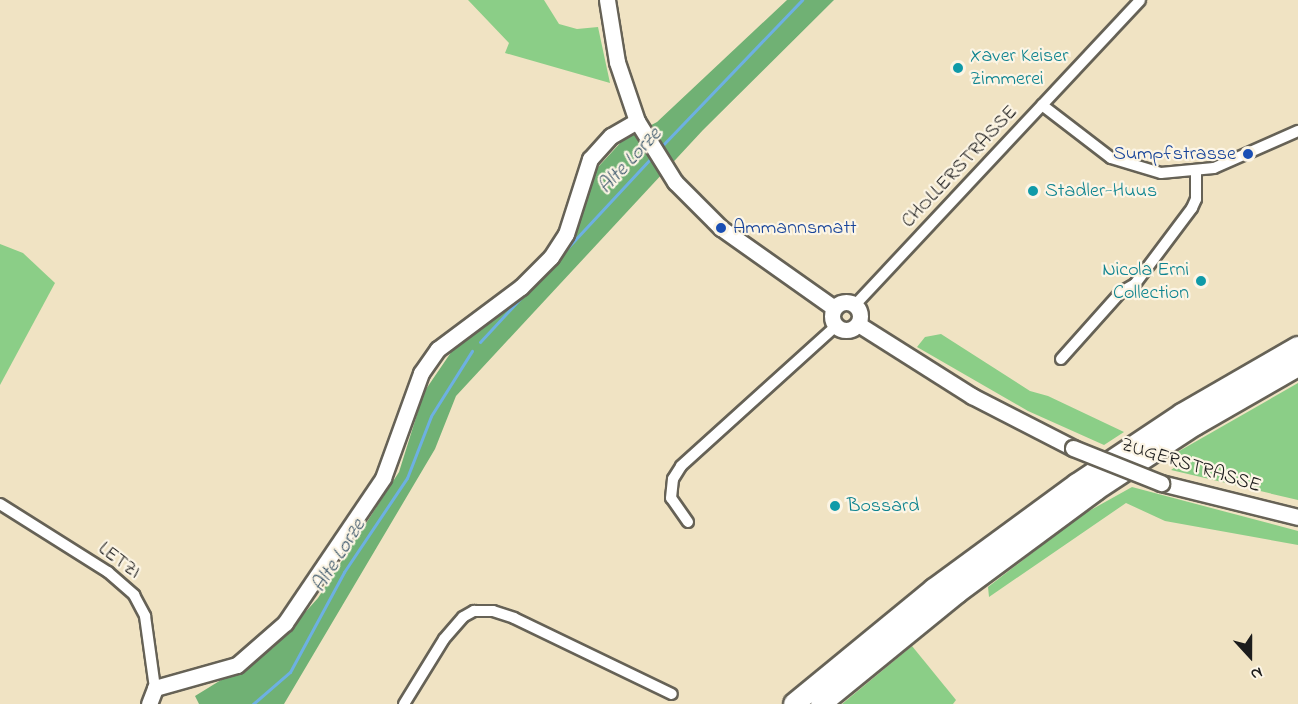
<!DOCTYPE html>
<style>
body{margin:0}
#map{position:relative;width:1298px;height:704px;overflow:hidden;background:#f0e3c3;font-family:"Indie Flower",sans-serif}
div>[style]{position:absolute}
.green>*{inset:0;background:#8bce87}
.forest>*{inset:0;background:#70b174}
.stream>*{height:3px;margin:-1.5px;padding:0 1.5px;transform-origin:1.5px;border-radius:1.5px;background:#6db0e2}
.roads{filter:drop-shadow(2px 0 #666256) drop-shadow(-2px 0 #666256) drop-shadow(0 2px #666256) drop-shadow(0 -2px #666256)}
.street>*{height:10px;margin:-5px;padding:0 5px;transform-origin:5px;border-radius:5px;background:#fff}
.secondary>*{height:15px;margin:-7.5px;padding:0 7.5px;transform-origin:7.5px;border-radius:7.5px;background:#fff}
.secondary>.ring{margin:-7.5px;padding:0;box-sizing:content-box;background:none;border:15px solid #fff;border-radius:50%}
.highway>*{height:20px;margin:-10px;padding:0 10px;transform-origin:10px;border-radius:10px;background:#fff}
.bridges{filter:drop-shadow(2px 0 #666256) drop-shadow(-2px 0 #666256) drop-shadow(0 2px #666256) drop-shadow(0 -2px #666256)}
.secondary-bridge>*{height:15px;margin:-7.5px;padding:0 7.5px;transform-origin:7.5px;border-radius:7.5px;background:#fff}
.dots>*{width:16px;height:16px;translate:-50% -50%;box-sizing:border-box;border:3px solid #fcf5e5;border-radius:50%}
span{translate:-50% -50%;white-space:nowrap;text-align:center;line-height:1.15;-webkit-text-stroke:4.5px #fcf5e5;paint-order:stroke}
.culture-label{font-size:20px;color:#0d838f}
.left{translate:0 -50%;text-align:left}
.right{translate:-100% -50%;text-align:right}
.transit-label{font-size:20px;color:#164399}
.street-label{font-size:20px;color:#1c1c1c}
.water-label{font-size:21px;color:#3c576b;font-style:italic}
.north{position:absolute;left:1220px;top:626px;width:60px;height:60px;-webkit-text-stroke:4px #fcf5e5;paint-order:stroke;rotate:159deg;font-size:16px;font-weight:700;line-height:24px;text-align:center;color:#1c1c1c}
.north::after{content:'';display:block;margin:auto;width:21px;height:27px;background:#1c1c1c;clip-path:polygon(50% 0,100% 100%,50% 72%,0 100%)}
</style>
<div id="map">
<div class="green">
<i style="clip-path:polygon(468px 0,544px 0,559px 24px,577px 29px,598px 27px,610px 83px,505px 53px,509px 43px)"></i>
<i style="clip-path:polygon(0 244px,23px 253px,55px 283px,0 385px)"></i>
<i style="clip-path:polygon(941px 334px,1030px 391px,1048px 396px,1124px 432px,1104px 445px,1028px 411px,917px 347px,925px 337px)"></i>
<i style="clip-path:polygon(1298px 383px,1298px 500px,1171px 470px,1191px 456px,1174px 454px)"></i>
<i style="clip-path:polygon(1132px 487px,1298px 531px,1298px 545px,1165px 521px,1126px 503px,989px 597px,988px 587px,1080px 516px)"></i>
<i style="clip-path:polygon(912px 646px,956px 700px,953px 704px,842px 704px)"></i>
</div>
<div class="forest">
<i style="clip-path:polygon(787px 0,834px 0,703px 130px,456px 396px,435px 449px,284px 704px,199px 704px,195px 696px,273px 648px,318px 598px,399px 472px,424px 392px,454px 348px,511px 303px,577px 232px,587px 179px,623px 140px,657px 122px)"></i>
</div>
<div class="stream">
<i style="left:659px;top:149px;width:207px;rotate:-46.2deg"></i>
<i style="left:559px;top:257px;width:138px;rotate:-47.1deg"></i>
<i style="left:480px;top:342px;width:74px;rotate:-47.2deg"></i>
<i style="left:253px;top:704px;width:49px;rotate:-40.9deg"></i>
<i style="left:290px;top:672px;width:114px;rotate:-61.6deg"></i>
<i style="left:344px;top:572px;width:113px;rotate:-56.2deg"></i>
<i style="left:407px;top:478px;width:66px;rotate:-68.8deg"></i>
<i style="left:431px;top:416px;width:77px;rotate:-57.8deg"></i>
</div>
<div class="roads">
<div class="street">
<i style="left:1042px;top:105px;width:87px;rotate:37.5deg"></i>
<i style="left:1111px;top:158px;width:52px;rotate:16.7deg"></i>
<i style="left:1161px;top:173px;width:53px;rotate:-5.4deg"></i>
<i style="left:1214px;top:168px;width:92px;rotate:-23.8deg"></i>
<i style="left:855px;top:305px;width:417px;rotate:-46.9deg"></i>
<i style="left:1061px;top:359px;width:90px;rotate:-48.2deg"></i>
<i style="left:1121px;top:292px;width:16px;rotate:-30deg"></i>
<i style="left:1135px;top:284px;width:95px;rotate:-53.1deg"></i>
<i style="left:1192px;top:208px;width:10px;rotate:-66deg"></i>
<i style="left:1196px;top:199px;width:27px;rotate:-90deg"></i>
<i style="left:0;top:504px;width:128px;rotate:32.2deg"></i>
<i style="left:108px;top:572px;width:35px;rotate:41deg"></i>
<i style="left:134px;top:595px;width:24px;rotate:62deg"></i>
<i style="left:145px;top:616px;width:73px;rotate:82.1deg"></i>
<i style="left:688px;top:522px;width:29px;rotate:-125deg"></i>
<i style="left:671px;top:498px;width:19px;rotate:-84deg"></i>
<i style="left:673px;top:479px;width:15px;rotate:-58deg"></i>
<i style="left:681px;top:466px;width:209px;rotate:-42.1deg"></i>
<i style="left:404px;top:704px;width:76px;rotate:-58.4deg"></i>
<i style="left:444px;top:639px;width:29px;rotate:-49deg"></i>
<i style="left:463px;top:617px;width:13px;rotate:-29deg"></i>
<i style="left:474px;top:611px;width:19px"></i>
<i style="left:493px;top:611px;width:22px;rotate:18deg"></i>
<i style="left:514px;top:618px;width:175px;rotate:25.7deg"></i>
</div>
<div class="secondary">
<i style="left:607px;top:0;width:63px;rotate:80.8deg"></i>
<i style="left:617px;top:62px;width:62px;rotate:71.3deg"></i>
<i style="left:637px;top:121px;width:72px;rotate:58.1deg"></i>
<i style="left:675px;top:182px;width:65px;rotate:45deg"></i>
<i style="left:721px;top:228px;width:138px;rotate:35.3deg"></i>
<i class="ring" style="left:832px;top:302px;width:13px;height:13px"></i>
<i style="left:858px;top:324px;width:135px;rotate:32.3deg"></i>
<i style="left:972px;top:396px;width:114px;rotate:27.2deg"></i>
<i style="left:1161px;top:483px;width:141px;rotate:13.9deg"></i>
<i style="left:149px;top:704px;width:17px;rotate:-69deg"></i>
<i style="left:155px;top:688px;width:85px;rotate:-15.7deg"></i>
<i style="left:237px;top:665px;width:64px;rotate:-41.2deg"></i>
<i style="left:285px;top:623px;width:175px;rotate:-55.9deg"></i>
<i style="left:383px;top:478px;width:112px;rotate:-70.1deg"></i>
<i style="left:421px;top:373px;width:29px;rotate:-55deg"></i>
<i style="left:438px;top:349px;width:104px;rotate:-36.8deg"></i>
<i style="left:521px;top:287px;width:42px;rotate:-45deg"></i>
<i style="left:551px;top:257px;width:27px;rotate:-57deg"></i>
<i style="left:566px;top:234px;width:79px;rotate:-72.3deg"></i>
<i style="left:590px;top:159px;width:31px;rotate:-48deg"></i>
<i style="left:611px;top:136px;width:30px;rotate:-30deg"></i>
</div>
<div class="highway">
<i style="left:794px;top:704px;width:181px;rotate:-39.4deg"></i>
<i style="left:934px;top:589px;width:177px;rotate:-36.3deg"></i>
<i style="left:1077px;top:484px;width:126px;rotate:-33.7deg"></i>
<i style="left:1182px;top:414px;width:134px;rotate:-30deg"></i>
<i style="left:821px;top:704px;width:176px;rotate:-39.2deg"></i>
<i style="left:957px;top:593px;width:173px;rotate:-36.5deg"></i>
<i style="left:1096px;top:490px;width:118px;rotate:-33.3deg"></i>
<i style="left:1195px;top:425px;width:119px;rotate:-29.8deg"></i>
</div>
</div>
<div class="bridges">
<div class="secondary-bridge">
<i style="left:1073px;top:448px;width:95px;rotate:21.7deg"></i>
</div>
</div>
<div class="dots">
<i style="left:958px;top:68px;background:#0f9aa8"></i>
<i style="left:1248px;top:154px;background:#1a4fb4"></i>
<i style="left:1033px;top:191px;background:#0f9aa8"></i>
<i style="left:721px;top:228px;background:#1a4fb4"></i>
<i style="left:1201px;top:281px;background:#0f9aa8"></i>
<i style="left:835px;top:506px;background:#0f9aa8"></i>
</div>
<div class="culture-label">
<span class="left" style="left:970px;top:68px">Xaver Keiser<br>Zimmerei</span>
<span class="left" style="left:1045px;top:191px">Stadler-Huus</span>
<span class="right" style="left:1189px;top:282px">Nicola Erni<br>Collection</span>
<span class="left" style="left:847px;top:506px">Bossard</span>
</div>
<div class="transit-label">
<span class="right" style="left:1236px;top:154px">Sumpfstrasse</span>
<span class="left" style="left:733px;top:228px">Ammannsmatt</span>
</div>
<div class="street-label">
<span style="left:960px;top:167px;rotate:-47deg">CHOLLERSTRASSE</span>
<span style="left:1191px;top:466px;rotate:17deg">ZUGERSTRASSE</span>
<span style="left:119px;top:561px;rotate:37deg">LETZI</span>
</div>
<div class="water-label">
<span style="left:630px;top:161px;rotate:-47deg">Alte Lorze</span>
<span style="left:339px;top:556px;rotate:-58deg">Alte Lorze</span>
</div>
<div class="north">N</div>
</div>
